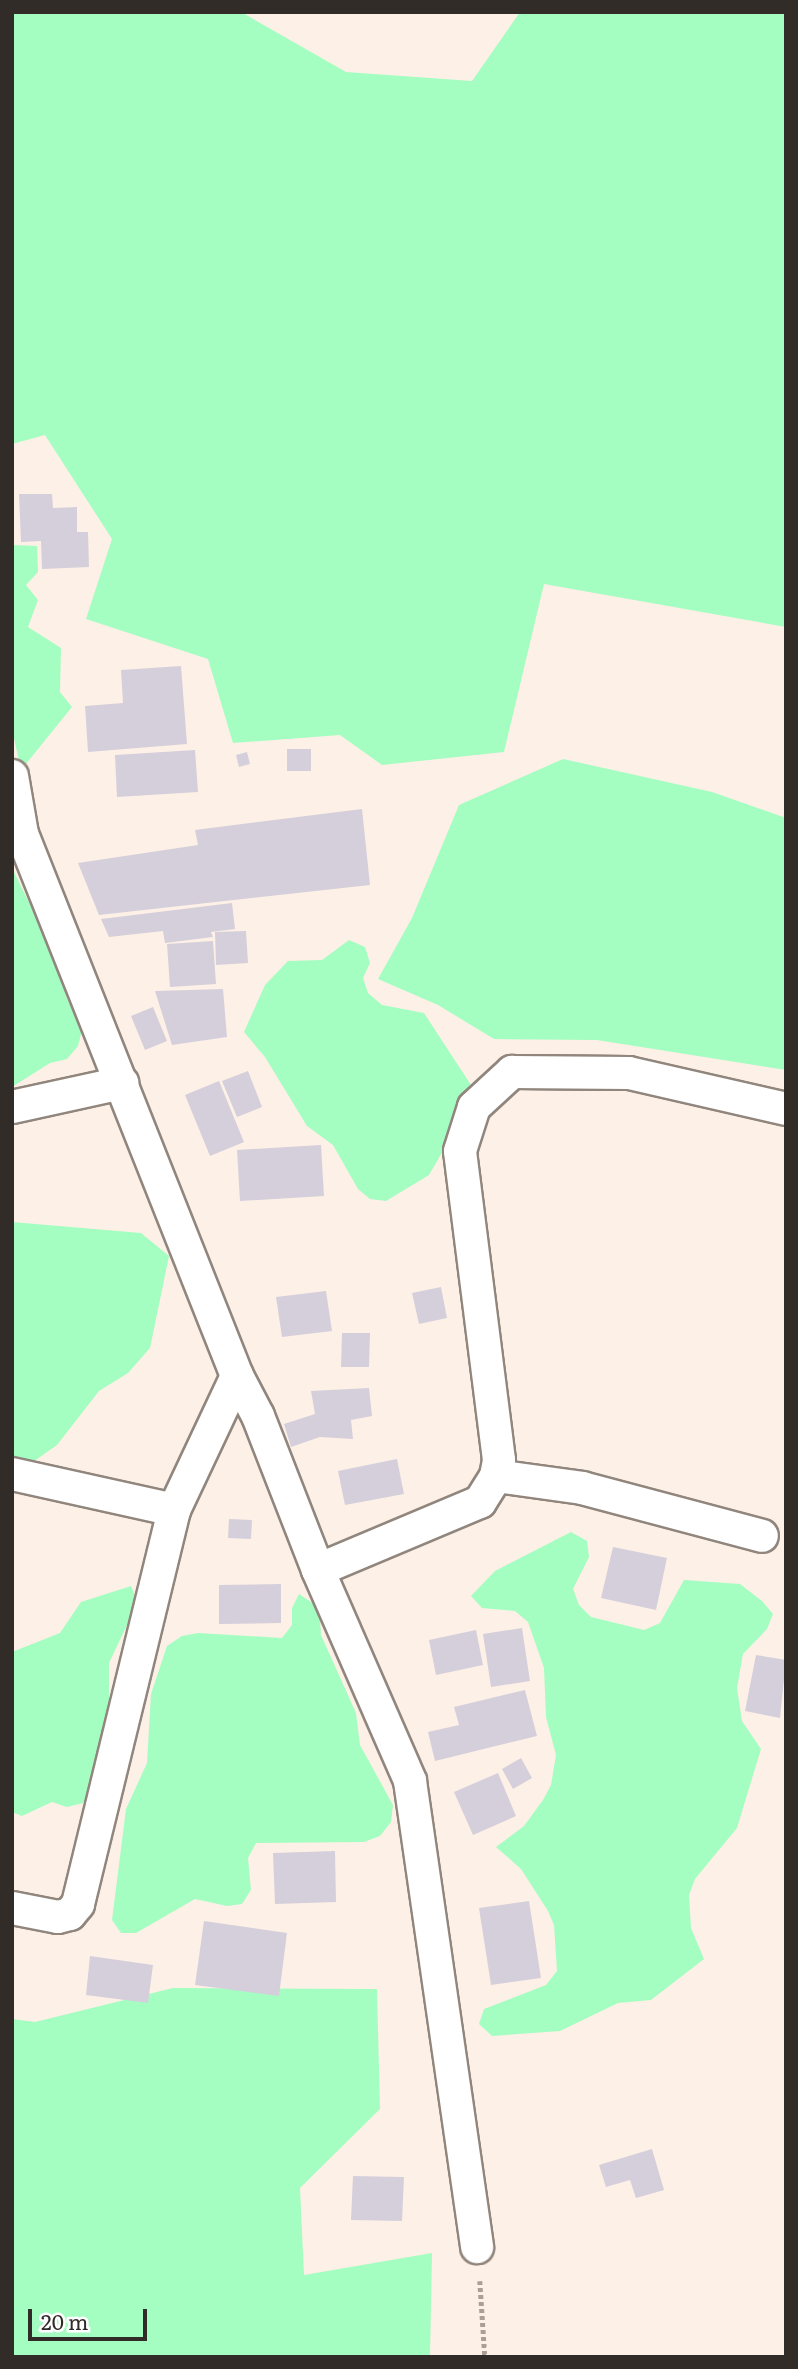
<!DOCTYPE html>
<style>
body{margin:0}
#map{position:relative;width:798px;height:2369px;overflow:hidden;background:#fdf0e6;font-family:Literata,serif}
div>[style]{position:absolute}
.green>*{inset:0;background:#a4fdc1}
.building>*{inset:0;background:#d5cfdc}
.path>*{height:4.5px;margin-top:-2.25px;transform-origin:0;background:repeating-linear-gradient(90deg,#a99f97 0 3.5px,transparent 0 7px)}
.roads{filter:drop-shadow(2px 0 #91867d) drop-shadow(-2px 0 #91867d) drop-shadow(0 2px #91867d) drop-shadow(0 -2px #91867d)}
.street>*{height:32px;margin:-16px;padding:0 16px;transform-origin:16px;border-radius:16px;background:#fff}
span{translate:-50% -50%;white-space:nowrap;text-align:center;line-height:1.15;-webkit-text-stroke:5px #fff;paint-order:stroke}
.frame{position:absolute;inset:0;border:14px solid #312c28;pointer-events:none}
.scale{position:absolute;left:28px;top:2309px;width:119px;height:32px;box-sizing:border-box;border:4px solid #312c28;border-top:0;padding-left:9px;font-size:21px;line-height:24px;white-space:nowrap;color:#312c28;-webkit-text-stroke:5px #fff;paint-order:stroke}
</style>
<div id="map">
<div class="green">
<i style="clip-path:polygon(12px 12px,241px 12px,346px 72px,472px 81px,520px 12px,786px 12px,786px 627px,544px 584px,504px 752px,382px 765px,340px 735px,233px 743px,208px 659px,86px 619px,112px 539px,45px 435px,12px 444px)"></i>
<i style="clip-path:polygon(12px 545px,37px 546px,38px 572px,26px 585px,38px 600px,28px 627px,61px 648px,60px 692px,72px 707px,21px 770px,12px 729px)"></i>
<i style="clip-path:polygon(563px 759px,712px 792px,786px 818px,786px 1070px,597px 1040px,494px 1039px,438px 1005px,378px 979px,412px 918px,459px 805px)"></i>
<i style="clip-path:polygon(12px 868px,51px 947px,67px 999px,82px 1030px,78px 1046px,67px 1059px,50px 1063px,12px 1087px)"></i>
<i style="clip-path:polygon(349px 940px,365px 947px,370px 963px,363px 978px,368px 993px,382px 1005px,424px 1013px,471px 1085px,472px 1101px,429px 1175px,386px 1201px,370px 1199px,358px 1189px,333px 1145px,307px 1126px,265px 1057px,244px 1032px,265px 985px,288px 961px,322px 960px)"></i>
<i style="clip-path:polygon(12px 1222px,141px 1233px,169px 1256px,150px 1348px,128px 1373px,99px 1391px,57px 1445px,30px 1464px,12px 1456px)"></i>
<i style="clip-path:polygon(571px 1532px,587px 1541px,589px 1557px,573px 1589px,579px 1605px,591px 1617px,644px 1630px,660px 1623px,684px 1580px,740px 1584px,762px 1601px,773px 1614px,767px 1629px,743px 1654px,737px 1688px,742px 1721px,761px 1749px,737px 1828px,695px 1879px,689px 1895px,691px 1928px,704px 1959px,651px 2000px,618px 2003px,560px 2031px,492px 2036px,479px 2024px,484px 2009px,546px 1985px,557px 1971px,554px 1925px,548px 1911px,521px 1869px,496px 1847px,524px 1826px,543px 1800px,551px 1785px,556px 1755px,546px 1717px,544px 1668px,528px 1622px,515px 1611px,482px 1608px,471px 1596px,495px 1571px)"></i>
<i style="clip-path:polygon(131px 1586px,138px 1602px,109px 1663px,109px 1714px,95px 1791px,83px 1803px,67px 1807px,52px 1802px,22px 1816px,12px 1812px,12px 1652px,60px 1633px,81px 1602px)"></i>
<i style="clip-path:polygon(299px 1594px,314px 1604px,320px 1619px,321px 1635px,356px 1713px,360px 1745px,393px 1805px,391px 1822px,380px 1836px,364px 1842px,256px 1843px,248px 1858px,251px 1890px,242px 1904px,227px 1906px,195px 1899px,136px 1933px,121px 1933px,112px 1920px,126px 1809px,147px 1763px,151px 1694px,167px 1646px,182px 1636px,198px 1633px,282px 1638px,292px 1625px,292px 1608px)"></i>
<i style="clip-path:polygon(173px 1988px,377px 1989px,380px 2109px,300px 2188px,304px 2275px,432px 2253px,430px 2357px,12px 2357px,12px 2019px,35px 2022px)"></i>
</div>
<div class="building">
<i style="clip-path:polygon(19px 494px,52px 494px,53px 508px,77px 507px,77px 532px,88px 532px,89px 567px,42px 569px,41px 541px,21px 542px)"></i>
<i style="clip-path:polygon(181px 666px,187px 744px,88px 752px,85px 706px,123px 703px,121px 670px)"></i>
<i style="clip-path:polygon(287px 749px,311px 749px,311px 771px,287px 771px)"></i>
<i style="clip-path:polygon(195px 750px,198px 792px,117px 797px,115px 755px)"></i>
<i style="clip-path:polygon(247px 752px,250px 764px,239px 767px,236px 755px)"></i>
<i style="clip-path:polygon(362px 809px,370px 885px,99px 915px,78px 863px,198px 845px,195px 830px)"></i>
<i style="clip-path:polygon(232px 903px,235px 929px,211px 932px,213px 937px,165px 943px,163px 931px,109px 937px,101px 919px)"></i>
<i style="clip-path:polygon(246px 931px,248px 963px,216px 965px,215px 932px)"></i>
<i style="clip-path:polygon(213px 941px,216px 984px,170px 987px,167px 944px)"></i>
<i style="clip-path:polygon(223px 989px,227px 1037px,172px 1045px,155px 991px)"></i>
<i style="clip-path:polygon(153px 1007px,167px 1041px,145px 1050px,131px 1016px)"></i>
<i style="clip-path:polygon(248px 1071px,262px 1107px,237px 1117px,222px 1081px)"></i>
<i style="clip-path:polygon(219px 1081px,244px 1142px,210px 1156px,185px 1095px)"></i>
<i style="clip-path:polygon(321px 1145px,324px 1196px,240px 1201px,237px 1150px)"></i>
<i style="clip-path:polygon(441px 1287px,447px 1318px,419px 1324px,412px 1293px)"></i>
<i style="clip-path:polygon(326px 1291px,332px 1331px,282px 1337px,276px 1297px)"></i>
<i style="clip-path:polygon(342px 1333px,370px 1333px,369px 1367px,341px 1367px)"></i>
<i style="clip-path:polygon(369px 1388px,372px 1416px,351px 1420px,353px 1439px,320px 1437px,291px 1447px,284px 1424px,315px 1414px,311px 1391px)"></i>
<i style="clip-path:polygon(397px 1459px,404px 1494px,345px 1505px,338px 1471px)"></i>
<i style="clip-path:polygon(229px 1519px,252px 1520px,251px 1539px,228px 1538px)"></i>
<i style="clip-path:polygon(613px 1547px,667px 1558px,656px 1610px,601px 1598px)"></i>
<i style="clip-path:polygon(281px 1584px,281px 1623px,219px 1624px,219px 1585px)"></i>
<i style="clip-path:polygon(522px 1628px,530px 1681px,491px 1687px,483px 1634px)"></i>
<i style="clip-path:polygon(476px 1630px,483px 1665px,436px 1675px,429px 1640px)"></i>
<i style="clip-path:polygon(756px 1655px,786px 1660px,780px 1718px,745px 1711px)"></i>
<i style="clip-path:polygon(525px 1690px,537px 1736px,435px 1761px,428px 1732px,459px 1725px,454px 1707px)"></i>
<i style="clip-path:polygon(521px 1758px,532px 1778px,513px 1789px,502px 1769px)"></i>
<i style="clip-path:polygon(498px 1773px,516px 1816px,473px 1835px,454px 1792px)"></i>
<i style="clip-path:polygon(335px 1851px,336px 1902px,275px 1904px,273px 1853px)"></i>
<i style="clip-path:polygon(529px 1901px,541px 1978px,491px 1985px,479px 1908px)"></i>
<i style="clip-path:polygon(204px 1921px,287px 1933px,279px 1996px,195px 1985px)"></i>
<i style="clip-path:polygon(90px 1956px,153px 1965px,148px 2003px,86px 1995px)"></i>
<i style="clip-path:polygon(652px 2149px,664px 2190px,636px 2198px,630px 2180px,606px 2187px,599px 2165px)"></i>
<i style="clip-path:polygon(353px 2176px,404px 2177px,402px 2221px,351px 2220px)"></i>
</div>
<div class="path">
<i style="left:480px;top:2281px;width:76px;rotate:86.2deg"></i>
</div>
<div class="roads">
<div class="street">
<i style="left:12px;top:776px;width:59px;rotate:80.2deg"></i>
<i style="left:22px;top:834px;width:583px;rotate:68.36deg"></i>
<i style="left:237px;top:1376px;width:45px;rotate:62.3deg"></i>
<i style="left:258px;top:1416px;width:165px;rotate:68.7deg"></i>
<i style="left:318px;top:1570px;width:230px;rotate:66.4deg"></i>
<i style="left:410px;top:1781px;width:471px;rotate:81.8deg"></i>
<i style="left:12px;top:1107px;width:113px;rotate:-12.3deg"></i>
<i style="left:12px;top:1474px;width:166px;rotate:12.5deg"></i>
<i style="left:496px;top:1476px;width:87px;rotate:7.9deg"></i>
<i style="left:582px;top:1488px;width:186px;rotate:14.9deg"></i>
<i style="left:318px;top:1570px;width:176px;rotate:-22.8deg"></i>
<i style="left:480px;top:1502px;width:31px;rotate:-58deg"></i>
<i style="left:496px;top:1476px;width:16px;rotate:-79deg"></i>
<i style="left:499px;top:1460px;width:311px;rotate:-97.2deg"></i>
<i style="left:460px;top:1151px;width:46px;rotate:-72.3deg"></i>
<i style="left:474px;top:1107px;width:52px;rotate:-42.6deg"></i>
<i style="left:512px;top:1072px;width:117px;rotate:0.5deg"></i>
<i style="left:629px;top:1073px;width:161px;rotate:12.9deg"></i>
<i style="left:12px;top:1908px;width:47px;rotate:11.1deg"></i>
<i style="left:58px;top:1917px;width:12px;rotate:-14deg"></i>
<i style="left:70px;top:1914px;width:13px;rotate:-51deg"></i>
<i style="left:78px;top:1904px;width:406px;rotate:-76.3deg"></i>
<i style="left:174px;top:1510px;width:148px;rotate:-64.8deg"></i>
</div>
</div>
<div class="frame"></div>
<div class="scale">20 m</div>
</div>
